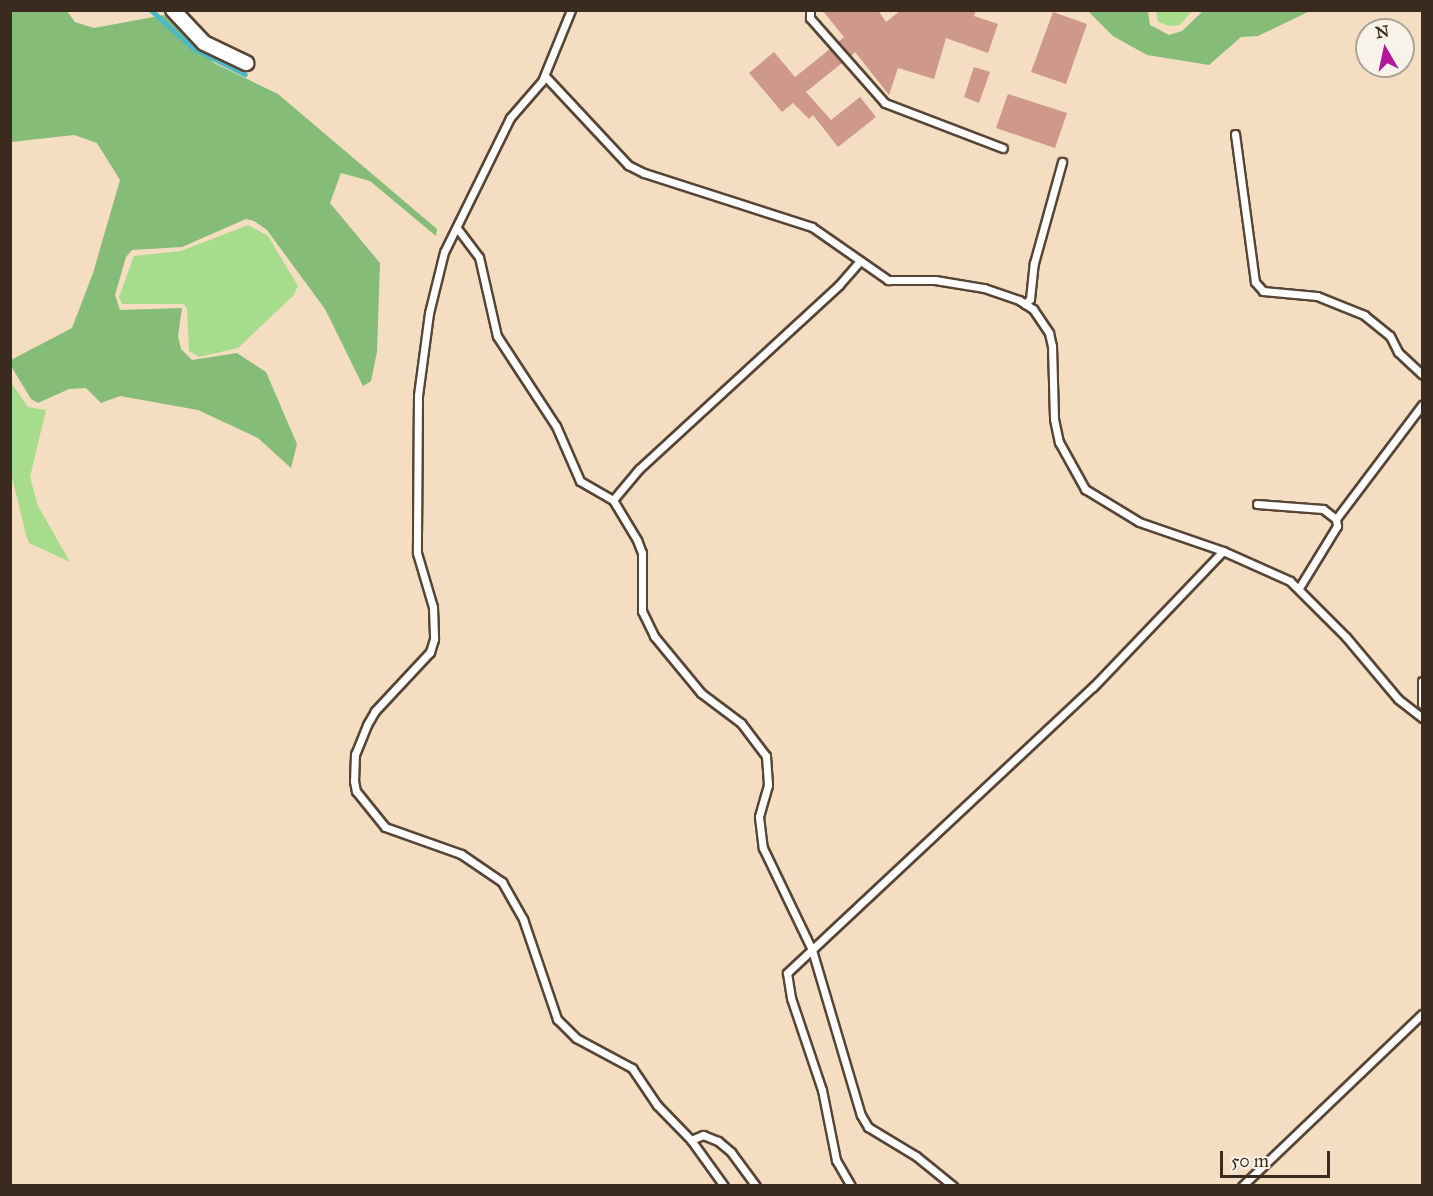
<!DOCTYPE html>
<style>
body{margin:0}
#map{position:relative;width:1433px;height:1196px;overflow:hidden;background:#f4ddc0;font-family:"IM FELL Great Primer",serif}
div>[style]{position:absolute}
.green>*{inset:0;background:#a7dc8c}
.forest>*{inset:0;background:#85bc78}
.stream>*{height:4.5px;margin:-2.25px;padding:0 2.25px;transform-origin:2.25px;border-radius:2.25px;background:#4dbbc5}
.building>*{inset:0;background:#ce998a}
.roads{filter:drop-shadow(2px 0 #574536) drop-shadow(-2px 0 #574536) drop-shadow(0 2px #574536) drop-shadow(0 -2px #574536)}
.lane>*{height:7px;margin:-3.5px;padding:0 3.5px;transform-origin:3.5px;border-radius:3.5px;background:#fff}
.street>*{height:14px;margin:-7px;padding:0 7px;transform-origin:7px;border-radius:7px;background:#fff}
span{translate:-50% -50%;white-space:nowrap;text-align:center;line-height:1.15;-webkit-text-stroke:4.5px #f7f3e8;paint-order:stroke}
.frame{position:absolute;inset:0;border:12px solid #3b2a1e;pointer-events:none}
.north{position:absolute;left:1355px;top:18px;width:60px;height:60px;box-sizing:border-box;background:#f7f3e8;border:2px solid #aca397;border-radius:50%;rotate:351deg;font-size:16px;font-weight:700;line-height:24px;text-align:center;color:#3b2a1e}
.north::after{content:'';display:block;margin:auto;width:21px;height:27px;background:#b5179e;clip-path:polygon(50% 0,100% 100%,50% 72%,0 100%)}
.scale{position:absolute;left:1220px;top:1151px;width:110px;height:27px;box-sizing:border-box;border:3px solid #3b2a1e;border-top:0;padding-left:8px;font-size:18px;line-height:21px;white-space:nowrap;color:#3b2a1e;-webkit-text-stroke:4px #f7f3e8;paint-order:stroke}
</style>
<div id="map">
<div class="green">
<i style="clip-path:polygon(1156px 11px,1156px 10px,1192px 11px,1180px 25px,1169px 26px,1158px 22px)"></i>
<i style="clip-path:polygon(248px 225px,268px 236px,298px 286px,293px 296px,238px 348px,199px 357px,189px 351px,187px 308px,183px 304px,122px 304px,119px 297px,134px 256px,181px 251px)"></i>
<i style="clip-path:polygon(10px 381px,28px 407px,46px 410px,30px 477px,38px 506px,70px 562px,29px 543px,26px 535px,11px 473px)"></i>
</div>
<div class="forest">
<i style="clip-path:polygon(11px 10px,67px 11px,75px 22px,94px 28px,164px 15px,214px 63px,278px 94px,437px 229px,436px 236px,370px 181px,341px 173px,330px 203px,380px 263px,377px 352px,371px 381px,363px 386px,325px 309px,267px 230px,254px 221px,246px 219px,182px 247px,132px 250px,126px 257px,115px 295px,120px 310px,182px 308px,178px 336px,181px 349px,192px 360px,237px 353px,266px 372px,297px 444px,291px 468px,258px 438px,198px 410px,120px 396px,101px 403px,86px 388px,69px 389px,38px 403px,31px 399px,11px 366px,11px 360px,72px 328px,93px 273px,120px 180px,97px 143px,74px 135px,11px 142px)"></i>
<i style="clip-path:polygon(1088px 11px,1148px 11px,1150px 25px,1169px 35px,1182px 31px,1203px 11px,1310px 11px,1258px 36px,1241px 37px,1209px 65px,1147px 55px,1113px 36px)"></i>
</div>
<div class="stream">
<i style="left:151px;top:10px;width:57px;rotate:42.1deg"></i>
<i style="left:193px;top:48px;width:58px;rotate:26.6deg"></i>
</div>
<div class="building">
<i style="clip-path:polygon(822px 10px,878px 10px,886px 22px,901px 10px,976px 10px,974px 16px,998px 24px,988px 53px,946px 38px,934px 79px,898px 68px,889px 95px,855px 52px,851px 56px,838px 42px,844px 37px)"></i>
<i style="clip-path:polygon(1053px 12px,1087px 24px,1066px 84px,1031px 72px)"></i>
<i style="clip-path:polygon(830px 49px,842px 63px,806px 92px,831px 120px,860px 97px,876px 117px,838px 147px,813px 115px,809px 119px,793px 103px,782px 112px,749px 73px,774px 52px,795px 77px)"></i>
<i style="clip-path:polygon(974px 67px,990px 72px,979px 103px,964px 97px)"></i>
<i style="clip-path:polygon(1008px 94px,1067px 113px,1055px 148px,996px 128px)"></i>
</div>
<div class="roads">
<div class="lane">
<i style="left:571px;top:10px;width:77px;rotate:112.2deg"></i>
<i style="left:542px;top:81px;width:49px;rotate:130.9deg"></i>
<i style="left:510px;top:118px;width:149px;rotate:116.2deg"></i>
<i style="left:444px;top:252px;width:63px;rotate:103.8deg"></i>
<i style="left:429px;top:313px;width:83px;rotate:97.6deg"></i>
<i style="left:418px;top:395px;width:158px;rotate:90.4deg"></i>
<i style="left:417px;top:553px;width:56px;rotate:73.5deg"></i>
<i style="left:433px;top:607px;width:32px;rotate:88deg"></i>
<i style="left:434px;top:639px;width:14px;rotate:107deg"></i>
<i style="left:430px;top:652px;width:81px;rotate:133deg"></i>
<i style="left:375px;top:711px;width:16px;rotate:120deg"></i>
<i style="left:367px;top:725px;width:31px;rotate:112deg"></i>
<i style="left:355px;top:754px;width:27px;rotate:92deg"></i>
<i style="left:354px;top:781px;width:10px;rotate:79deg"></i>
<i style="left:356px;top:791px;width:46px;rotate:51.1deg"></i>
<i style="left:385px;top:827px;width:81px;rotate:19.6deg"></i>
<i style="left:461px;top:854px;width:50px;rotate:34.3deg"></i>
<i style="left:502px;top:882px;width:43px;rotate:60.4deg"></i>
<i style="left:523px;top:919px;width:106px;rotate:71.2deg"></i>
<i style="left:557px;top:1019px;width:27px;rotate:45deg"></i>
<i style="left:576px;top:1038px;width:64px;rotate:28.2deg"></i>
<i style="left:632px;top:1068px;width:45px;rotate:56deg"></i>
<i style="left:657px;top:1105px;width:49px;rotate:45.8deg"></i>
<i style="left:691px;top:1140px;width:57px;rotate:54.3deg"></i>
<i style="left:810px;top:10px;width:8px;rotate:90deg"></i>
<i style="left:810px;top:18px;width:113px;rotate:48.6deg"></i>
<i style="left:885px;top:103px;width:126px;rotate:20.9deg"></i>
<i style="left:545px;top:76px;width:122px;rotate:47deg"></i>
<i style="left:628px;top:165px;width:18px;rotate:27deg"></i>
<i style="left:644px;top:173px;width:176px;rotate:17.8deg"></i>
<i style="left:812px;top:227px;width:93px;rotate:34.9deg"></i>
<i style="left:888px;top:280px;width:47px"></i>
<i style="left:935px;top:280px;width:50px;rotate:9.3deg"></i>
<i style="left:984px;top:288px;width:37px;rotate:19deg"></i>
<i style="left:1019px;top:300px;width:17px;rotate:33deg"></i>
<i style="left:1033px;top:309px;width:29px;rotate:56deg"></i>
<i style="left:1049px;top:333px;width:13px;rotate:77deg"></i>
<i style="left:1052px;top:346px;width:73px;rotate:88.4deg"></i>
<i style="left:1054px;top:419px;width:24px;rotate:78deg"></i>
<i style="left:1059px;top:442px;width:54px;rotate:61deg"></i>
<i style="left:1085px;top:489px;width:63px;rotate:31.4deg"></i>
<i style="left:1139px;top:522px;width:89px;rotate:19deg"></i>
<i style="left:1223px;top:551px;width:73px;rotate:24.1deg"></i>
<i style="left:1290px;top:581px;width:79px;rotate:45deg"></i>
<i style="left:1346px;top:637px;width:81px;rotate:50deg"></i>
<i style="left:1398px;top:699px;width:31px;rotate:38deg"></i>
<i style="left:1235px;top:134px;width:149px;rotate:82.3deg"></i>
<i style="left:1255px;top:282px;width:12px;rotate:48deg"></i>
<i style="left:1263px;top:291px;width:54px;rotate:5.3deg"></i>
<i style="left:1317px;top:296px;width:51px;rotate:22deg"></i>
<i style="left:1364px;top:315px;width:33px;rotate:39deg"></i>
<i style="left:1390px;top:336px;width:18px;rotate:63deg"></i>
<i style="left:1398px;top:352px;width:33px;rotate:43deg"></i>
<i style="left:457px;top:228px;width:36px;rotate:53deg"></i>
<i style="left:479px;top:257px;width:81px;rotate:77.2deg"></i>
<i style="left:497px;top:336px;width:108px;rotate:56.8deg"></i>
<i style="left:556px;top:426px;width:60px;rotate:66.4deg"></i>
<i style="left:580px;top:481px;width:38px;rotate:30deg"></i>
<i style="left:613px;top:500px;width:47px;rotate:59deg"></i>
<i style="left:637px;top:540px;width:14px;rotate:69deg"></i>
<i style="left:642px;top:553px;width:58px;rotate:90deg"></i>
<i style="left:642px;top:611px;width:28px;rotate:64deg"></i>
<i style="left:654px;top:636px;width:74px;rotate:50.5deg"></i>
<i style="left:701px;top:693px;width:50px;rotate:36.9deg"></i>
<i style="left:741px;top:723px;width:41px;rotate:52.9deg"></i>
<i style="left:766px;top:756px;width:29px;rotate:86deg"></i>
<i style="left:768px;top:785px;width:33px;rotate:106deg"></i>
<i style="left:759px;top:817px;width:31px;rotate:83deg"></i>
<i style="left:763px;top:848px;width:113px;rotate:64.3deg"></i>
<i style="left:812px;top:950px;width:172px;rotate:73.5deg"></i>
<i style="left:861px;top:1115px;width:14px;rotate:60deg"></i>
<i style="left:868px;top:1127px;width:56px;rotate:31.1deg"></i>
<i style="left:916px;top:1156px;width:48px;rotate:39deg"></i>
<i style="left:1025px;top:304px;width:7px;rotate:-45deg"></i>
<i style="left:1030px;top:299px;width:36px;rotate:-84deg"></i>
<i style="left:1034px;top:263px;width:105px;rotate:-74.5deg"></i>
<i style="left:613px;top:500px;width:40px;rotate:-50deg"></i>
<i style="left:639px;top:469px;width:272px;rotate:-42.6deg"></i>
<i style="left:839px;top:285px;width:32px;rotate:-49deg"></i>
<i style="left:1257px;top:504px;width:66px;rotate:4.3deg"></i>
<i style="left:1323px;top:509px;width:16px;rotate:38deg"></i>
<i style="left:1336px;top:519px;width:7px;rotate:82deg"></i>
<i style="left:1337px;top:526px;width:73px;rotate:121.5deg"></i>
<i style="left:1336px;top:519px;width:143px;rotate:-53deg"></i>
<i style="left:1422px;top:681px;width:23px;rotate:90deg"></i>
<i style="left:691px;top:1140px;width:13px;rotate:-23deg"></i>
<i style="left:703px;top:1135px;width:16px;rotate:22deg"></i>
<i style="left:718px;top:1141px;width:17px;rotate:40deg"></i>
<i style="left:731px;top:1152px;width:42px;rotate:53.7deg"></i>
<i style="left:851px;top:1186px;width:30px;rotate:-120deg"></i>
<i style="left:836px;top:1160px;width:71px;rotate:-101.3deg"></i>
<i style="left:822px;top:1090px;width:97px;rotate:-108.6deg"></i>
<i style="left:791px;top:998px;width:25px;rotate:-99deg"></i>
<i style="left:787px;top:973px;width:419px;rotate:-43.1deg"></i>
<i style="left:1093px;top:687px;width:188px;rotate:-46.3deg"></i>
<i style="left:1242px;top:1186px;width:249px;rotate:-43.7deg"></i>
</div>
<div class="street">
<i style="left:173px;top:10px;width:45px;rotate:46.8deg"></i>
<i style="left:204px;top:43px;width:47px;rotate:25.5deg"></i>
</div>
</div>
<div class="frame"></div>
<div class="north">N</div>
<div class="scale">50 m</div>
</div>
